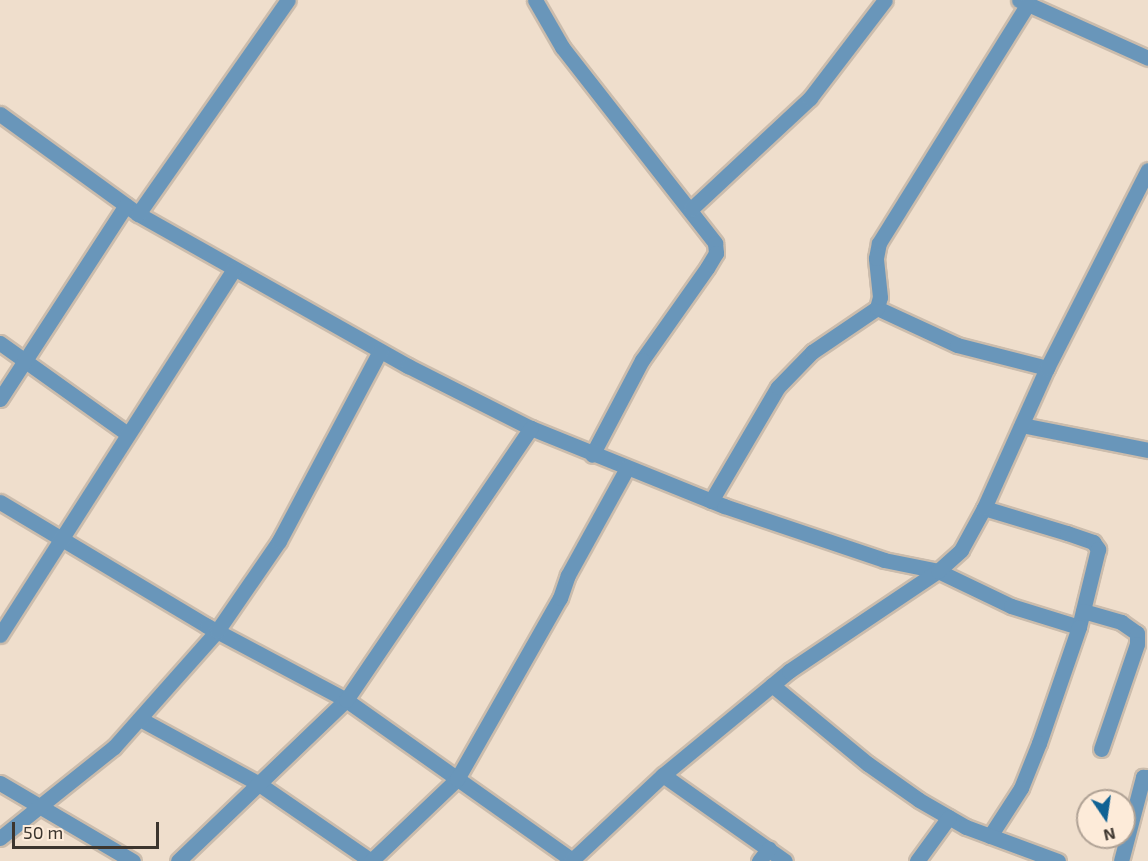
<!DOCTYPE html>
<style>
body{margin:0}
#map{position:relative;width:1148px;height:861px;overflow:hidden;background:#efdecc;font-family:"Exo 2",sans-serif}
div>[style]{position:absolute}
.roads{filter:drop-shadow(2px 0 #cbbcac) drop-shadow(-2px 0 #cbbcac) drop-shadow(0 2px #cbbcac) drop-shadow(0 -2px #cbbcac)}
.minor>*{height:15px;margin:-7.5px;padding:0 7.5px;transform-origin:7.5px;border-radius:7.5px;background:#6996ba}
span{translate:-50% -50%;white-space:nowrap;text-align:center;line-height:1.15;-webkit-text-stroke:4.5px #fdebd9;paint-order:stroke}
.north{position:absolute;left:1076px;top:789px;width:60px;height:60px;box-sizing:border-box;background:#fdebd9;border:2px solid #b0a295;border-radius:50%;rotate:167deg;font-size:16px;font-weight:700;line-height:24px;text-align:center;color:#3c352e}
.north::after{content:'';display:block;margin:auto;width:21px;height:27px;background:#106294;clip-path:polygon(50% 0,100% 100%,50% 72%,0 100%)}
.scale{position:absolute;left:12px;top:822px;width:147px;height:27px;box-sizing:border-box;border:3px solid #3c352e;border-top:0;padding-left:8px;font-size:18px;line-height:21px;white-space:nowrap;color:#3c352e;-webkit-text-stroke:4px #fdebd9;paint-order:stroke}
</style>
<div id="map">
<div class="roads">
<div class="minor">
<i style="left:535px;top:0;width:54px;rotate:60.1deg"></i>
<i style="left:562px;top:47px;width:249px;rotate:52deg"></i>
<i style="left:715px;top:243px;width:10px;rotate:84deg"></i>
<i style="left:716px;top:253px;width:17px;rotate:121deg"></i>
<i style="left:707px;top:268px;width:113px;rotate:125.2deg"></i>
<i style="left:642px;top:360px;width:107px;rotate:117.8deg"></i>
<i style="left:1019px;top:0;width:141px;rotate:24.2deg"></i>
<i style="left:0;top:114px;width:170px;rotate:35.9deg"></i>
<i style="left:138px;top:214px;width:310px;rotate:29.4deg"></i>
<i style="left:408px;top:366px;width:138px;rotate:26.8deg"></i>
<i style="left:531px;top:428px;width:208px;rotate:22deg"></i>
<i style="left:724px;top:506px;width:169px;rotate:18.6deg"></i>
<i style="left:884px;top:560px;width:55px;rotate:11.5deg"></i>
<i style="left:938px;top:571px;width:81px;rotate:25.6deg"></i>
<i style="left:1011px;top:606px;width:71px;rotate:17.2deg"></i>
<i style="left:691px;top:209px;width:163px;rotate:-43deg"></i>
<i style="left:810px;top:98px;width:123px;rotate:-52.6deg"></i>
<i style="left:138px;top:214px;width:261px;rotate:-55deg"></i>
<i style="left:877px;top:308px;width:88px;rotate:24.8deg"></i>
<i style="left:957px;top:345px;width:93px;rotate:14.3deg"></i>
<i style="left:0;top:343px;width:155px;rotate:35.5deg"></i>
<i style="left:0;top:399px;width:231px;rotate:-57deg"></i>
<i style="left:1022px;top:425px;width:128px;rotate:11.2deg"></i>
<i style="left:711px;top:501px;width:132px;rotate:-59.6deg"></i>
<i style="left:778px;top:387px;width:49px;rotate:-45.8deg"></i>
<i style="left:812px;top:352px;width:78px;rotate:-34.1deg"></i>
<i style="left:877px;top:308px;width:11px;rotate:-75deg"></i>
<i style="left:880px;top:297px;width:39px;rotate:-96deg"></i>
<i style="left:876px;top:258px;width:15px;rotate:-79deg"></i>
<i style="left:879px;top:243px;width:282px;rotate:-58.1deg"></i>
<i style="left:0;top:502px;width:241px;rotate:30.9deg"></i>
<i style="left:207px;top:626px;width:157px;rotate:28deg"></i>
<i style="left:346px;top:700px;width:278px;rotate:35.3deg"></i>
<i style="left:984px;top:508px;width:87px;rotate:16.8deg"></i>
<i style="left:1067px;top:533px;width:28px;rotate:19deg"></i>
<i style="left:1093px;top:542px;width:9px;rotate:54deg"></i>
<i style="left:1098px;top:549px;width:80px;rotate:103.7deg"></i>
<i style="left:1079px;top:627px;width:123px;rotate:109deg"></i>
<i style="left:1039px;top:743px;width:48px;rotate:111.8deg"></i>
<i style="left:1021px;top:788px;width:57px;rotate:122.9deg"></i>
<i style="left:1083px;top:611px;width:40px;rotate:16deg"></i>
<i style="left:1121px;top:622px;width:19px;rotate:35deg"></i>
<i style="left:1137px;top:633px;width:11px;rotate:90deg"></i>
<i style="left:1137px;top:644px;width:111px;rotate:108.9deg"></i>
<i style="left:0;top:635px;width:433px;rotate:-57.4deg"></i>
<i style="left:772px;top:685px;width:124px;rotate:39.5deg"></i>
<i style="left:868px;top:764px;width:62px;rotate:35.2deg"></i>
<i style="left:919px;top:800px;width:54px;rotate:29.9deg"></i>
<i style="left:966px;top:827px;width:98px;rotate:20.3deg"></i>
<i style="left:140px;top:719px;width:136px;rotate:28.6deg"></i>
<i style="left:259px;top:784px;width:136px;rotate:34.5deg"></i>
<i style="left:663px;top:775px;width:149px;rotate:35.2deg"></i>
<i style="left:0;top:783px;width:154px;rotate:30.4deg"></i>
<i style="left:0;top:838px;width:146px;rotate:-38.6deg"></i>
<i style="left:114px;top:747px;width:155px;rotate:-48.4deg"></i>
<i style="left:217px;top:631px;width:109px;rotate:-55.4deg"></i>
<i style="left:279px;top:541px;width:215px;rotate:-62deg"></i>
<i style="left:178px;top:861px;width:233px;rotate:-43.8deg"></i>
<i style="left:346px;top:700px;width:329px;rotate:-55.8deg"></i>
<i style="left:371px;top:861px;width:119px;rotate:-43.6deg"></i>
<i style="left:457px;top:779px;width:208px;rotate:-60.4deg"></i>
<i style="left:560px;top:598px;width:24px;rotate:-71deg"></i>
<i style="left:568px;top:575px;width:122px;rotate:-61.1deg"></i>
<i style="left:571px;top:861px;width:126px;rotate:-43.1deg"></i>
<i style="left:663px;top:775px;width:163px;rotate:-39.5deg"></i>
<i style="left:789px;top:671px;width:179px;rotate:-33.9deg"></i>
<i style="left:938px;top:571px;width:31px;rotate:-42deg"></i>
<i style="left:961px;top:550px;width:48px;rotate:-61.3deg"></i>
<i style="left:984px;top:508px;width:154px;rotate:-65.8deg"></i>
<i style="left:1047px;top:368px;width:222px;rotate:-63deg"></i>
<i style="left:759px;top:861px;width:16px;rotate:-52deg"></i>
<i style="left:917px;top:861px;width:54px;rotate:-54deg"></i>
<i style="left:1121px;top:861px;width:87px;rotate:-75.3deg"></i>
<i style="left:1143px;top:777px;width:5px"></i>
</div>
</div>
<div class="north">N</div>
<div class="scale">50 m</div>
</div>
